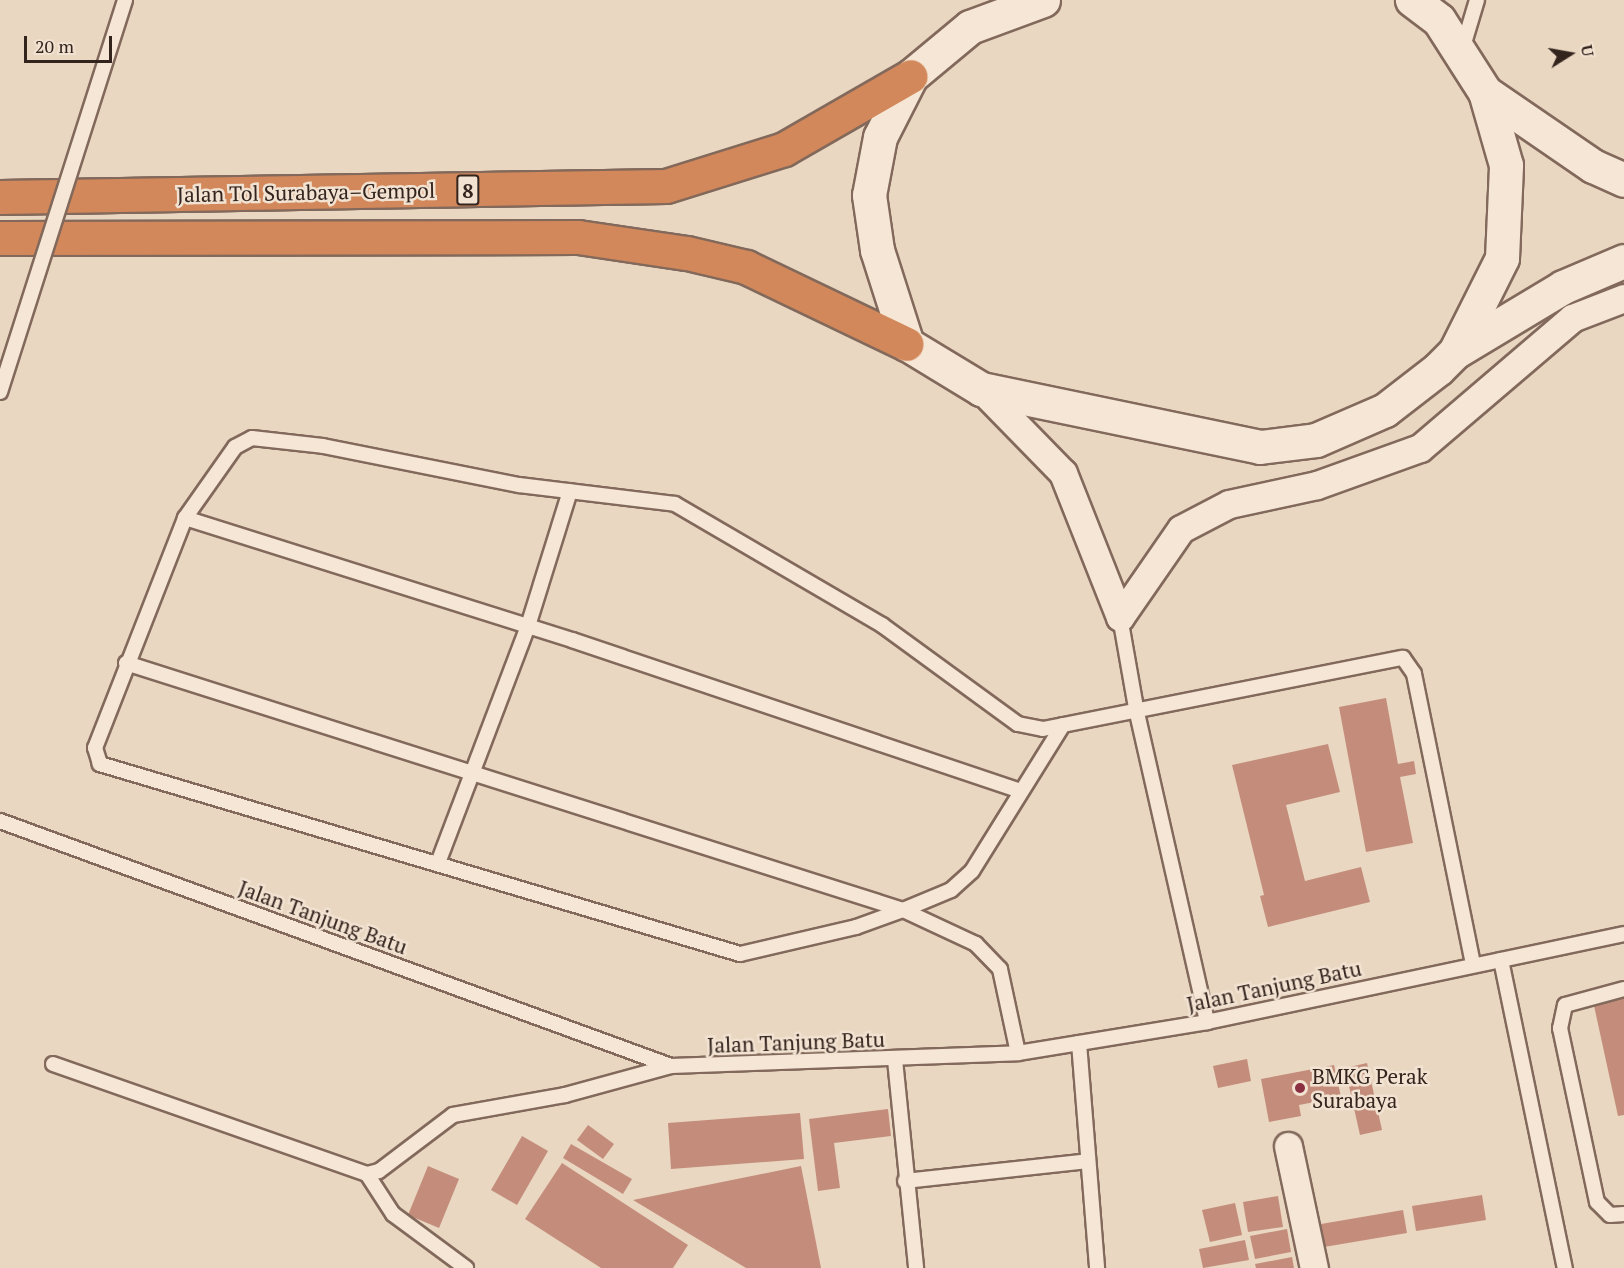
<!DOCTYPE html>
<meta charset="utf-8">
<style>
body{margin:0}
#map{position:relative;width:1624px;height:1268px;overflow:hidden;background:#e9d7c2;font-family:"PT Serif",serif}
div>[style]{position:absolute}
.building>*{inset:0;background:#c48d7b}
.roads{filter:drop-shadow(2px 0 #82695b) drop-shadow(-2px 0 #82695b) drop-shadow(0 2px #82695b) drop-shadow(0 -2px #82695b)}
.service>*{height:14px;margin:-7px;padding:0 7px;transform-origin:7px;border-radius:7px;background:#f5e6d5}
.minor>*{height:27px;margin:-13.5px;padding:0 13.5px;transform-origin:13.5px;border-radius:13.5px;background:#f5e6d5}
.secondary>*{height:33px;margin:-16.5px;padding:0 16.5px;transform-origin:16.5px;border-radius:16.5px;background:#f5e6d5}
.motorway>*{height:33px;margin:-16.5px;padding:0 16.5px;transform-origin:16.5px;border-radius:16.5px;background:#d2885a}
.bridges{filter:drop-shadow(2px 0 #82695b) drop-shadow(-2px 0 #82695b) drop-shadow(0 2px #82695b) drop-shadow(0 -2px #82695b)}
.service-bridge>*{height:14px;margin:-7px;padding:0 7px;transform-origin:7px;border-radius:7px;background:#f5e6d5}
.dots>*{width:16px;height:16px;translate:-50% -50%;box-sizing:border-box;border:3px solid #f2e2d1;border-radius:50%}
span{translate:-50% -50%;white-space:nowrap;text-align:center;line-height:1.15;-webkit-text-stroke:5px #f2e2d1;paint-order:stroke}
.shield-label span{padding:2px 4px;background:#f2e2d1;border:2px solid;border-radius:4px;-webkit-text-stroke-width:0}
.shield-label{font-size:20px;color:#33241e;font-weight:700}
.street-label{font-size:21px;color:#33241e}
.poi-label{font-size:21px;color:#33241e}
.left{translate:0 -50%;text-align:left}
.north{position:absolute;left:1540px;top:24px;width:60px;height:60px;-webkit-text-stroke:4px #f2e2d1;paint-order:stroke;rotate:79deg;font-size:16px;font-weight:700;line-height:24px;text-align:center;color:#33241e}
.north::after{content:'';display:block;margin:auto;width:21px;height:27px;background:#33241e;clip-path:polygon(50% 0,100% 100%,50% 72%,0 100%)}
.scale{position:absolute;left:24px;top:36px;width:88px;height:27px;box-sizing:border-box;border:3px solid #33241e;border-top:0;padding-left:8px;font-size:18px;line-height:21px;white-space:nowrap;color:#33241e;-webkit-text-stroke:4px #f2e2d1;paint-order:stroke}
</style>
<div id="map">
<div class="building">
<i style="clip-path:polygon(1386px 698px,1398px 764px,1414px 761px,1416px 774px,1400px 777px,1413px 843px,1366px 852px,1339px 707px)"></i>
<i style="clip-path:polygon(1328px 744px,1340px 792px,1286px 805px,1305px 881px,1361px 867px,1370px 902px,1268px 927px,1260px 896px,1264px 895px,1232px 765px)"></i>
<i style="clip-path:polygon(1624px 994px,1624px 1115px,1618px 1116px,1593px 1001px)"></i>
<i style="clip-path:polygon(1247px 1059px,1251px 1081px,1218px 1088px,1213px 1066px)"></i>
<i style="clip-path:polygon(1367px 1063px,1382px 1130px,1360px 1135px,1345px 1068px)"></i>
<i style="clip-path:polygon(1334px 1065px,1341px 1097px,1299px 1105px,1301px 1116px,1269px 1122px,1261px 1079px)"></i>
<i style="clip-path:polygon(888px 1109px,891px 1136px,834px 1143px,840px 1188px,818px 1191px,809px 1119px)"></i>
<i style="clip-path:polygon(800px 1113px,804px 1159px,671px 1169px,668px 1123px)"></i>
<i style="clip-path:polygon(588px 1125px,614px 1144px,603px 1159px,577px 1140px)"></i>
<i style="clip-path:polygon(522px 1136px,548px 1151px,517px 1205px,491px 1190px)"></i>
<i style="clip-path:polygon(571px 1144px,632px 1179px,623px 1194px,563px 1158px)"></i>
<i style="clip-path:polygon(562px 1163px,688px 1245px,673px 1268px,601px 1268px,525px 1219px)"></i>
<i style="clip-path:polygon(428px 1166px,459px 1179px,439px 1228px,408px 1215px)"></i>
<i style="clip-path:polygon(801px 1166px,821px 1268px,746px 1268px,633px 1200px)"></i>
<i style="clip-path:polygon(1482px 1195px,1486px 1220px,1416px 1231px,1412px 1206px)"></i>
<i style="clip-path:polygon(1278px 1196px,1283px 1227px,1248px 1232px,1243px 1202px)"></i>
<i style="clip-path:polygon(1235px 1203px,1242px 1235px,1210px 1242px,1202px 1210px)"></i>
<i style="clip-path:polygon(1403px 1210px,1407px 1233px,1324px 1247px,1321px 1224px)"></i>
<i style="clip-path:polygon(1287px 1229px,1291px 1252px,1255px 1259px,1250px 1236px)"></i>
<i style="clip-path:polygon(1245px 1240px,1249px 1260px,1203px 1268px,1199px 1249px)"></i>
<i style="clip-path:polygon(1292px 1257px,1294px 1268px,1256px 1268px,1255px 1264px)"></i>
</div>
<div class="roads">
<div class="service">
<i style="left:1462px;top:50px;width:52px;rotate:-73.3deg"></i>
<i style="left:185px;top:518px;width:406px;rotate:17.5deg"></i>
<i style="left:572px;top:640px;width:473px;rotate:18.6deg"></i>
<i style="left:1120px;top:617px;width:97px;rotate:80deg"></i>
<i style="left:1137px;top:713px;width:317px;rotate:77.2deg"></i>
<i style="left:126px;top:663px;width:815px;rotate:17.63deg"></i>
<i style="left:903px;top:910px;width:52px;rotate:-22.6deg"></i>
<i style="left:951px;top:890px;width:28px;rotate:-42deg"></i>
<i style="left:972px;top:871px;width:172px;rotate:-58.1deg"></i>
<i style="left:0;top:821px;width:714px;rotate:20.06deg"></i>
<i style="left:671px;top:1066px;width:347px;rotate:-2.1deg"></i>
<i style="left:1018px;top:1053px;width:192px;rotate:-9.3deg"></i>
<i style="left:1207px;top:1022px;width:426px;rotate:-11.9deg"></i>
<i style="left:438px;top:863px;width:254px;rotate:-69.2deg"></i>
<i style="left:528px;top:626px;width:141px;rotate:-72.7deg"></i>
<i style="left:1501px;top:960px;width:315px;rotate:78.3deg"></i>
<i style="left:1624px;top:989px;width:61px;rotate:164.8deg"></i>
<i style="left:1565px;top:1005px;width:24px;rotate:102deg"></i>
<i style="left:1560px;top:1028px;width:178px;rotate:78deg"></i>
<i style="left:1597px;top:1202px;width:18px;rotate:45deg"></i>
<i style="left:1610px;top:1215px;width:14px;rotate:-4deg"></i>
<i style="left:1079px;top:1043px;width:226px;rotate:85.4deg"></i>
<i style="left:1018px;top:1053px;width:86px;rotate:-102.1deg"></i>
<i style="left:1000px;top:969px;width:35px;rotate:-134deg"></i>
<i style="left:976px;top:944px;width:81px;rotate:-155deg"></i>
<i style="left:903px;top:910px;width:50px;rotate:160.1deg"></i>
<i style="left:856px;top:927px;width:119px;rotate:166.9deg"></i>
<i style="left:740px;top:954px;width:668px;rotate:-163.47deg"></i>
<i style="left:100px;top:764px;width:17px;rotate:-107deg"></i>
<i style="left:95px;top:748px;width:247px;rotate:-68.6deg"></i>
<i style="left:185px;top:518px;width:87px;rotate:-54.8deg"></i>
<i style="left:235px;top:447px;width:19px;rotate:-28deg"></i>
<i style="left:252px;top:438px;width:71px;rotate:6.4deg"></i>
<i style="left:323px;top:446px;width:200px;rotate:11.3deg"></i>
<i style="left:519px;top:485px;width:157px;rotate:6.9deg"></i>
<i style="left:675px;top:504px;width:240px;rotate:30.3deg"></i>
<i style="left:882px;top:625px;width:168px;rotate:36.1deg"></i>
<i style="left:1018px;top:724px;width:25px;rotate:11deg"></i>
<i style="left:1043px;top:729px;width:367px;rotate:-11.2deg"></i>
<i style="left:1403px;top:658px;width:19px;rotate:55deg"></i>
<i style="left:1414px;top:674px;width:297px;rotate:78.5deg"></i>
<i style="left:895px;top:1060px;width:209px;rotate:84.2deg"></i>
<i style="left:53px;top:1064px;width:333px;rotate:19.3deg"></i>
<i style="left:367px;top:1174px;width:12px;rotate:-14deg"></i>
<i style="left:379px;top:1171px;width:93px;rotate:-37.1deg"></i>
<i style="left:453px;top:1115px;width:114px;rotate:-10.1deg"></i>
<i style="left:565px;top:1095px;width:110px;rotate:-15.3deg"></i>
<i style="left:367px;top:1174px;width:48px;rotate:57deg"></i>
<i style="left:393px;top:1214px;width:91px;rotate:36.5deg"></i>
<i style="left:905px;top:1181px;width:184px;rotate:-6.2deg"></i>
</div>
<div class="minor">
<i style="left:981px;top:389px;width:117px;rotate:45.7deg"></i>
<i style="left:1063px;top:473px;width:155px;rotate:68.4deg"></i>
<i style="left:1120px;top:617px;width:107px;rotate:-55.3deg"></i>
<i style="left:1181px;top:529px;width:54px;rotate:-27.5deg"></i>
<i style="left:1229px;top:504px;width:90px;rotate:-12.2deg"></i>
<i style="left:1317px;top:485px;width:109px;rotate:-19.8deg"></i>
<i style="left:1420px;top:448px;width:200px;rotate:-40.5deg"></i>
<i style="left:1572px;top:318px;width:56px;rotate:-21deg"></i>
<i style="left:1288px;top:1146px;width:125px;rotate:78deg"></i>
</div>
<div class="secondary">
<i style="left:1043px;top:0;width:78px;rotate:159.7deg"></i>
<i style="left:970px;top:27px;width:77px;rotate:140.3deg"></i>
<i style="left:911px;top:76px;width:68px;rotate:116.9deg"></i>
<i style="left:880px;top:137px;width:59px;rotate:100.7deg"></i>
<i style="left:869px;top:195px;width:56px;rotate:81.7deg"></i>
<i style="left:877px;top:250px;width:99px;rotate:72.3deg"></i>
<i style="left:907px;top:344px;width:87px;rotate:31.3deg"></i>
<i style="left:981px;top:389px;width:285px;rotate:11.7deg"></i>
<i style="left:1260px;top:447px;width:56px;rotate:-7.1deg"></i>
<i style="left:1316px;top:440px;width:75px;rotate:-23.5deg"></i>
<i style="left:1385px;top:410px;width:67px;rotate:-37.7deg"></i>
<i style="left:1438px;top:369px;width:24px;rotate:-45deg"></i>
<i style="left:1455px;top:352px;width:105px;rotate:-63.4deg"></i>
<i style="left:1502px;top:258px;width:93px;rotate:-87.5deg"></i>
<i style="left:1506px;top:165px;width:76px;rotate:-106deg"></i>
<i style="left:1485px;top:92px;width:85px;rotate:-122.6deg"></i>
<i style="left:1439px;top:20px;width:34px;rotate:-143deg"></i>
<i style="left:1485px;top:92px;width:131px;rotate:34.4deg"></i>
<i style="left:1593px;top:166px;width:34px;rotate:24deg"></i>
<i style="left:1455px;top:352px;width:126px;rotate:-31deg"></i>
<i style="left:1563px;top:287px;width:66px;rotate:-23.1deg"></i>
</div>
<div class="motorway">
<i style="left:0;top:197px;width:666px;rotate:-0.95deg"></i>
<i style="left:666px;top:186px;width:124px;rotate:-17.4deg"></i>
<i style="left:784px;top:149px;width:146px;rotate:-29.9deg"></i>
<i style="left:0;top:238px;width:578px;rotate:-0.1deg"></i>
<i style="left:578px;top:237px;width:110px;rotate:8.4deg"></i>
<i style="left:687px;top:253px;width:61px;rotate:13.3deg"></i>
<i style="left:746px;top:267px;width:178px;rotate:25.6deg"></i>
</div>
</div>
<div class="bridges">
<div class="service-bridge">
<i style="left:0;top:392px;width:411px;rotate:-72.3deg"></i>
</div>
</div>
<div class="dots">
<i style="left:1300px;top:1088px;background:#8b3041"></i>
</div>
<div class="shield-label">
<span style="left:468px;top:190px">8</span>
</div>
<div class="street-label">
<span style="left:306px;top:192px;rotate:-1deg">Jalan Tol Surabaya–Gempol</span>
<span style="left:323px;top:917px;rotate:20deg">Jalan Tanjung Batu</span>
<span style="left:1274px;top:986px;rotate:-12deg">Jalan Tanjung Batu</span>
<span style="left:796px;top:1042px;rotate:-2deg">Jalan Tanjung Batu</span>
</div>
<div class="poi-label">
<span class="left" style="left:1312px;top:1088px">BMKG Perak<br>Surabaya</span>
</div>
<div class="north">U</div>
<div class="scale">20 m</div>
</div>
